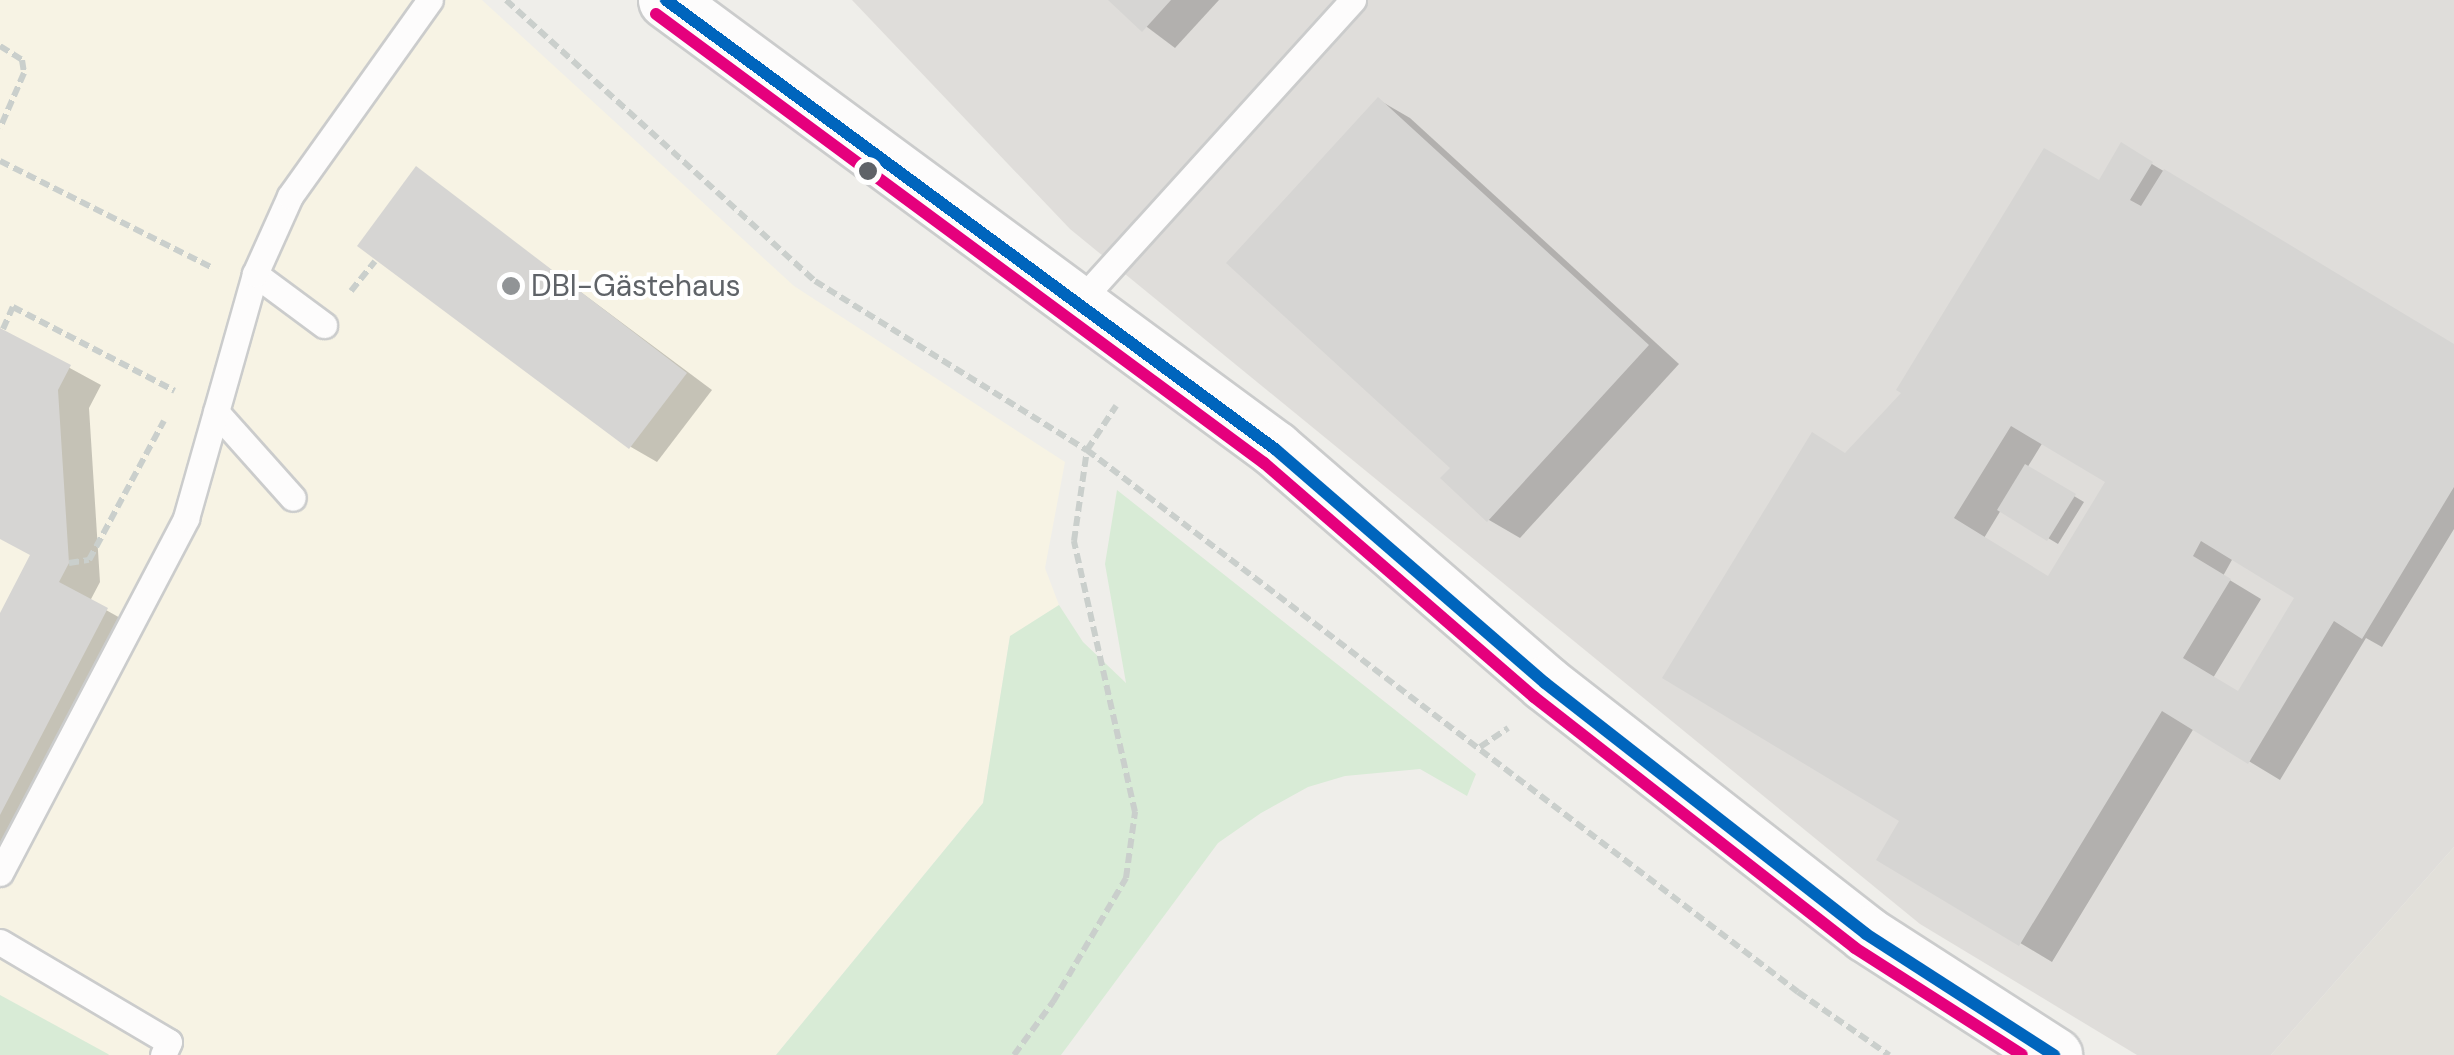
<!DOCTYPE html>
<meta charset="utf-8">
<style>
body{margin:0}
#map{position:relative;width:2454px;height:1055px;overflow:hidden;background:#efeeea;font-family:"DM Sans",sans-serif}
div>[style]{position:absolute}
.commercial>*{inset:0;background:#f7f3e4}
.industrial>*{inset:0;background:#dfddda}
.education>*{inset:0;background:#e2e0da}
.green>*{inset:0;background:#d8ebd6}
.shadow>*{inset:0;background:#0003}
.building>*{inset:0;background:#d6d5d3}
.path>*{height:6px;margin-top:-3px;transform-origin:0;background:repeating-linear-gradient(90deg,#cacfcc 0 10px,transparent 0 15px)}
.roads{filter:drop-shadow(2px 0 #cbcccc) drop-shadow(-2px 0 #cbcccc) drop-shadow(0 2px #cbcccc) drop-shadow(0 -2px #cbcccc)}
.lane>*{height:25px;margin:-12.5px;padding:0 12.5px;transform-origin:12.5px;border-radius:12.5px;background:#fdfcfc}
.secondary>*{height:55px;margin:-27.5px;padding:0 27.5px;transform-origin:27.5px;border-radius:27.5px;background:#fdfcfc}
.bus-1>*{height:12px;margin:-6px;padding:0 6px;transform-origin:6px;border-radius:6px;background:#0065bd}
.bus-2>*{height:12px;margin:-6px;padding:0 6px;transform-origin:6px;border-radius:6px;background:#e5007d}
.dots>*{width:28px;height:28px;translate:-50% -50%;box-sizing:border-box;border:5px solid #fff;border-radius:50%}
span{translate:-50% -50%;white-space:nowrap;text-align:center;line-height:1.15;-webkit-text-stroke:8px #fff;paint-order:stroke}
.poi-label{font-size:30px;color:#5f6368}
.left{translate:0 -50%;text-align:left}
</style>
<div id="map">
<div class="commercial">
<i style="clip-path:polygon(0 0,482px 0,794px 286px,1065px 462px,1045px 568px,1059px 605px,1010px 637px,983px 803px,776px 1055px,0 1055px)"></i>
</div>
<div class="industrial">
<i style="clip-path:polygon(852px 0,2454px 0,2454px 847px,2271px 1055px,2137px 1055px,1920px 924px,1070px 229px)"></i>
</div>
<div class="education">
<i style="clip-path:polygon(2454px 847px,2454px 1055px,2271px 1055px)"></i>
</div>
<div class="green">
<i style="clip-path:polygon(1117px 490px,1476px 774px,1467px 796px,1420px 769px,1345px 776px,1308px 787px,1261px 813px,1218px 843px,1061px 1055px,776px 1055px,983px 803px,1010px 636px,1059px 605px,1083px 642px,1126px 683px,1105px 564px)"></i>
<i style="clip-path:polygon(0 995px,108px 1054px,109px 1055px,0 1055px)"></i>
</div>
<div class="shadow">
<i style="clip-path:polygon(1111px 0,1219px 0,1175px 48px)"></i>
<i style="clip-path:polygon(1379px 100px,1410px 118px,1679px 364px,1520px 538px,1489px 520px,1453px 468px)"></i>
<i style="clip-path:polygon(evenodd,2122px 146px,2454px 346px,2454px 529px,2382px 647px,2366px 638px,2280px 780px,2194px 728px,2052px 962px,1880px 859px,1902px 820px,1847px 455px,2100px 183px,2122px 146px,2043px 442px,2109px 482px,2049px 579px,1984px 538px,2001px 510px,2058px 544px,2084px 502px,2027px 468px,2043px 442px,2122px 146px,2233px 558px,2298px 597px,2239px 693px,2213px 678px,2261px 599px,2223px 576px,2233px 558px)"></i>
<i style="clip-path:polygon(416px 169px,712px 390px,657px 462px,631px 447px)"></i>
<i style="clip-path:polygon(0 330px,101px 385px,89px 408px,100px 582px,90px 601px,138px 628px,0 863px,0 619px,33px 555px,0 537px)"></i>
</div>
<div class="building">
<i style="clip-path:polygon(1108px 0,1171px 0,1142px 32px)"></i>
<i style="clip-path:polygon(1378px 97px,1649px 345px,1487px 522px,1440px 478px,1450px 468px,1226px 263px)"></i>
<i style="clip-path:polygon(evenodd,2121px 142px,2153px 162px,2130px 200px,2141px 206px,2164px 169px,2454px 344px,2454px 487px,2362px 639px,2334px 621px,2248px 764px,2162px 711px,2019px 946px,1876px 860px,1899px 821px,1662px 678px,1812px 432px,1845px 453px,1901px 393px,1896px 390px,2044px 148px,2099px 180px,2121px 142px,2011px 426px,2105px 482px,2048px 576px,1954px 518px,2011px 426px,2121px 142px,2201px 541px,2294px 598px,2238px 691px,2183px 658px,2231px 579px,2193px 556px,2201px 541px)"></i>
<i style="clip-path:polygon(416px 166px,687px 373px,629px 449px,357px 246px)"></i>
<i style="clip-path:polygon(0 328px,71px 365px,58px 390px,69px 563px,59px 582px,108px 608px,0 815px,0 613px,30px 555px,0 539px)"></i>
<i style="clip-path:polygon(2025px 464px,2076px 494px,2047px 541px,1997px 510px)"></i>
</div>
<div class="path">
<i style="left:506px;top:0;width:418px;rotate:42.3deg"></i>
<i style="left:815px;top:281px;width:320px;rotate:31.9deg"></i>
<i style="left:1087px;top:450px;width:894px;rotate:37.32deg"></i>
<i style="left:1798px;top:992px;width:111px;rotate:34.7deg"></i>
<i style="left:0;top:46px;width:26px;rotate:32deg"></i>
<i style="left:22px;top:60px;width:13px;rotate:81deg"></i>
<i style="left:24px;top:73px;width:60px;rotate:113.6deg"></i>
<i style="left:0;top:161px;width:238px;rotate:26.7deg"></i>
<i style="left:351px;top:291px;width:38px;rotate:-51deg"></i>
<i style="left:3px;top:329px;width:24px;rotate:-66deg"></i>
<i style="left:13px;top:307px;width:182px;rotate:27.4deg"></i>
<i style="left:69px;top:563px;width:20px;rotate:-9deg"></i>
<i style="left:89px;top:560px;width:158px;rotate:-61.7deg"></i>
<i style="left:1480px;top:747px;width:34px;rotate:-34deg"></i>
<i style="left:1014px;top:1055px;width:66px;rotate:-53.7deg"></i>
<i style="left:1053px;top:1002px;width:144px;rotate:-59.5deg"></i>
<i style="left:1126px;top:878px;width:67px;rotate:-82.2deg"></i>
<i style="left:1135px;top:812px;width:278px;rotate:-102.7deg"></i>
<i style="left:1074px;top:541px;width:92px;rotate:-81.9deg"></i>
<i style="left:1087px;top:450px;width:53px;rotate:-56.6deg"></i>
</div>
<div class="roads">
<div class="lane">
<i style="left:255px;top:274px;width:86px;rotate:36.5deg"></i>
<i style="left:1079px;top:302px;width:408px;rotate:-47.8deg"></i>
<i style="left:216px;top:412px;width:115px;rotate:48.2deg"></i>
<i style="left:0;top:873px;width:401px;rotate:-62.3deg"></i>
<i style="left:186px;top:518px;width:254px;rotate:-74.2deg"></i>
<i style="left:255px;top:274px;width:85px;rotate:-65.8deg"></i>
<i style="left:290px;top:196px;width:241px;rotate:-54.5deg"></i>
<i style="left:0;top:942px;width:196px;rotate:30.6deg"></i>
<i style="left:169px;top:1042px;width:14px;rotate:115deg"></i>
</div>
<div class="secondary">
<i style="left:666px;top:0;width:757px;rotate:36.4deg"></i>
<i style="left:1275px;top:449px;width:357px;rotate:40.9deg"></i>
<i style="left:1545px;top:683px;width:407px;rotate:38deg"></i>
<i style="left:1866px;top:934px;width:224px;rotate:32.8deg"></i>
</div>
</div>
<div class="bus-1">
<i style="left:666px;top:0;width:757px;rotate:36.4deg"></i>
<i style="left:1275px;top:449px;width:357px;rotate:40.9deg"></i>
<i style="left:1545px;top:683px;width:407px;rotate:38deg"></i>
<i style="left:1866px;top:934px;width:224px;rotate:32.8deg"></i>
</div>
<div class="bus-2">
<i style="left:656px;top:14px;width:756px;rotate:36.45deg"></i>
<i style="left:1264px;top:463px;width:357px;rotate:40.9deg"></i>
<i style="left:1534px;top:697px;width:407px;rotate:38deg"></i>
<i style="left:1855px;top:948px;width:198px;rotate:32.6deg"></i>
</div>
<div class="dots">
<i style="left:868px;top:171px;background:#5f6368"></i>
<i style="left:511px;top:286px;background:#919496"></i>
</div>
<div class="poi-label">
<span class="left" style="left:531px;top:286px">DBI-Gästehaus</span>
</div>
</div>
